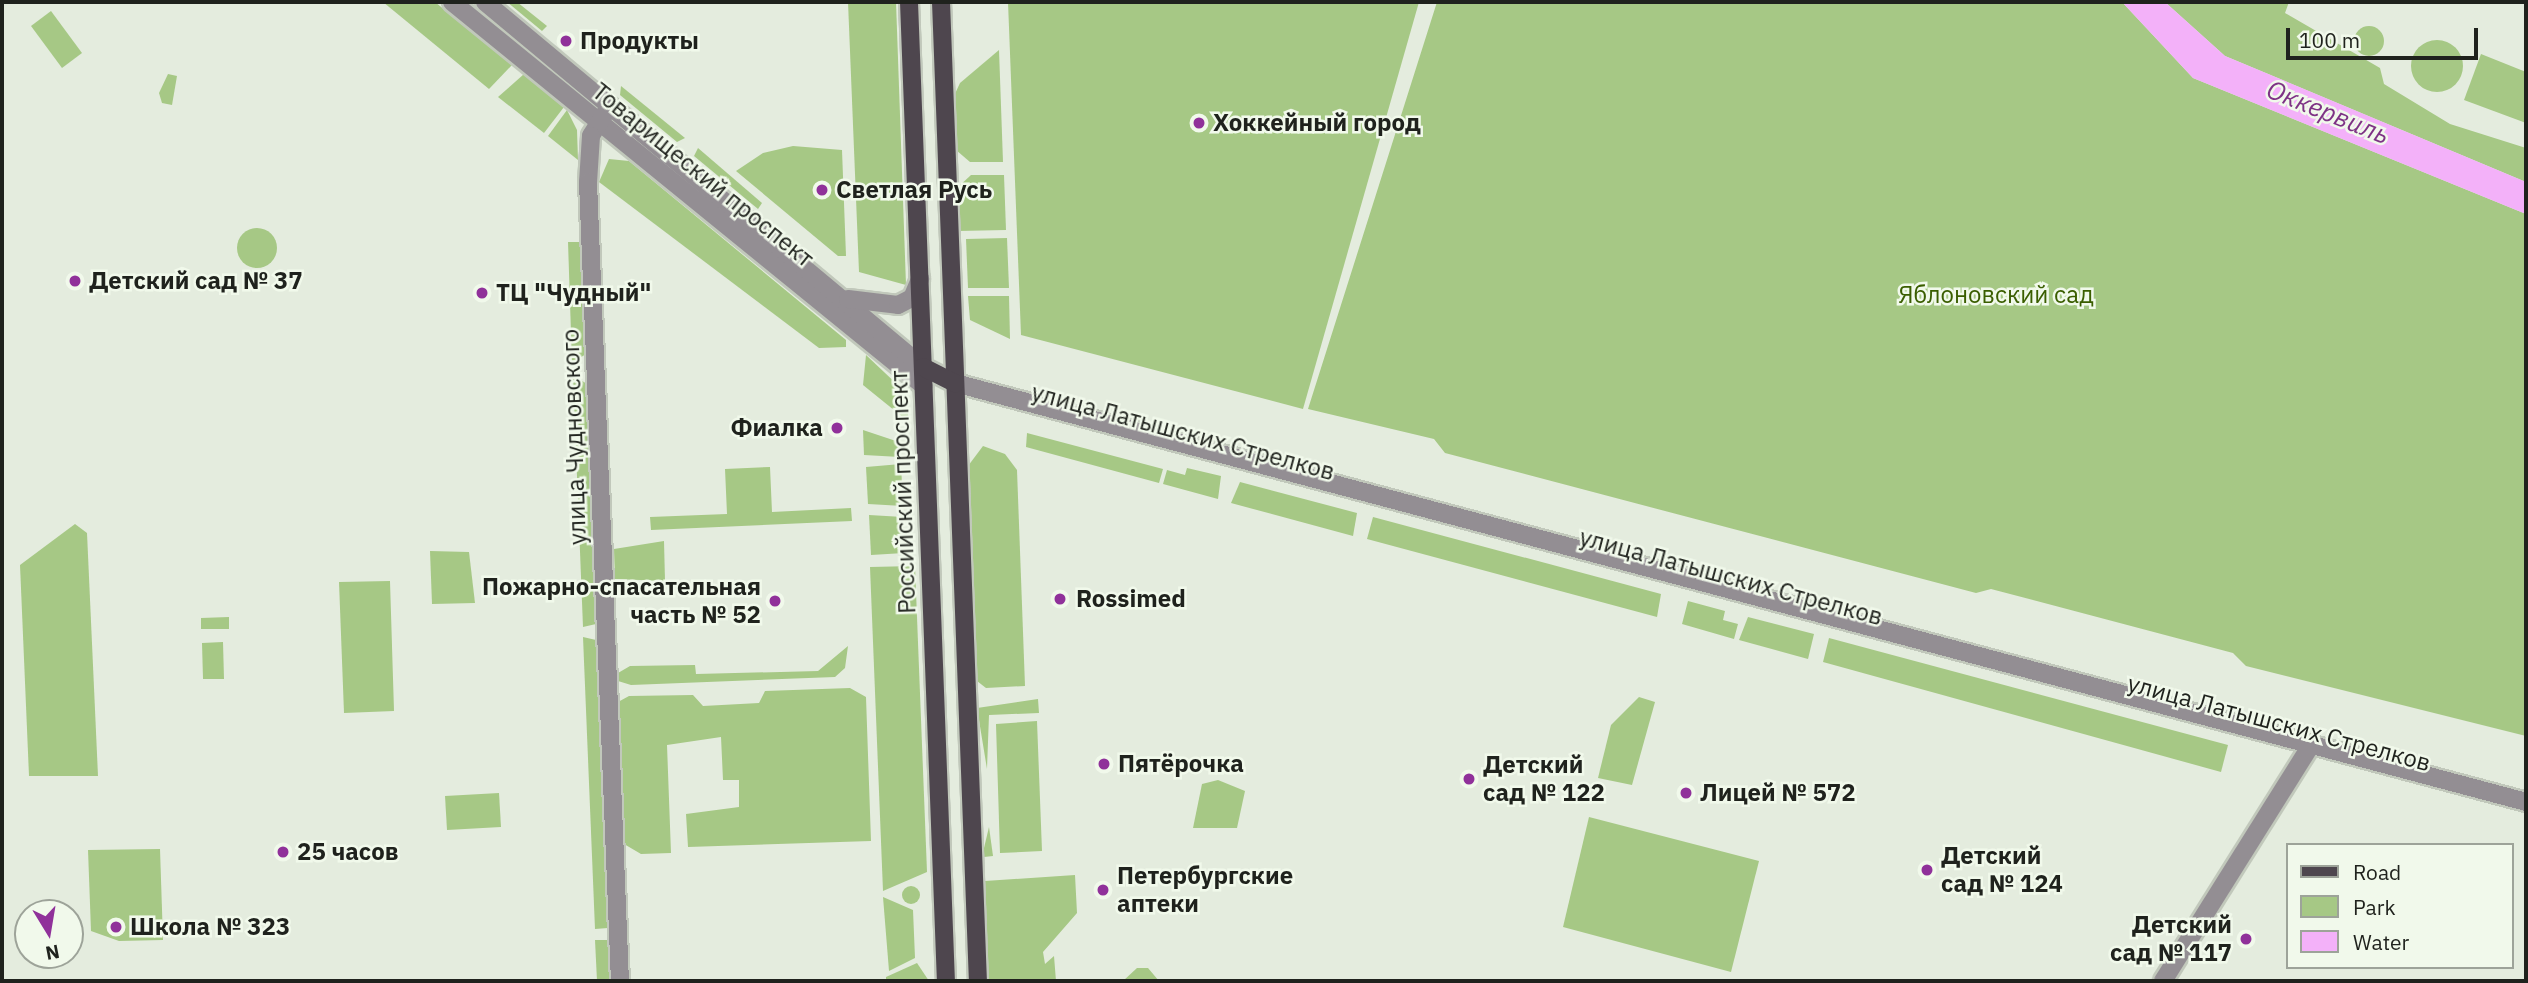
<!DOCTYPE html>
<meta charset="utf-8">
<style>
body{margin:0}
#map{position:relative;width:2528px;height:983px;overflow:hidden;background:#e4ecde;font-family:"IBM Plex Sans",sans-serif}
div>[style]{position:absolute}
.green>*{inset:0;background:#a6c885}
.round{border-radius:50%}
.water>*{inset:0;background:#f3b1f9}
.roads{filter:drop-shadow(2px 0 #c1c8bb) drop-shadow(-2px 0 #c1c8bb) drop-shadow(0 2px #c1c8bb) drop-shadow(0 -2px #c1c8bb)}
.minor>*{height:18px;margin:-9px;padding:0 9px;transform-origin:9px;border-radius:9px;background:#938e93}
.major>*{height:18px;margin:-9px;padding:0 9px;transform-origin:9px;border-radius:9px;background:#4e464e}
.dots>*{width:19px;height:19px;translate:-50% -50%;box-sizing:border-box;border:4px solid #f1f9eb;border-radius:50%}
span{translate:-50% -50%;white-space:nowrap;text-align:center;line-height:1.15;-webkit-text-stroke:5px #f1f9eb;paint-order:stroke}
.poi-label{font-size:24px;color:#1f221d;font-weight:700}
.left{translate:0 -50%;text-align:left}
.right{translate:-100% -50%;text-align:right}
.street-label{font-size:24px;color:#1f221d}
.park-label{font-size:24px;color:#3a5e00}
.water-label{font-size:26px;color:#7e3285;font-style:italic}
.frame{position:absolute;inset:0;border:4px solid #1f221d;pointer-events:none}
.legend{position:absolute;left:2286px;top:843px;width:228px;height:126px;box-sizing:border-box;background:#f1f9eb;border:2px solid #9da399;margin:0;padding:9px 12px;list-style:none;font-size:21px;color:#1f221d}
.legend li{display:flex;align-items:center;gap:14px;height:35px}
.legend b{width:35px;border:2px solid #9da399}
.north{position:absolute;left:14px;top:899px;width:70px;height:70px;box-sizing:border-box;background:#f1f9eb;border:2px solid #9da399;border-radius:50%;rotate:169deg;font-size:19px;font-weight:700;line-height:28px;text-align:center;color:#1f221d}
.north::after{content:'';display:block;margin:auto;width:24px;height:32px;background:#90319a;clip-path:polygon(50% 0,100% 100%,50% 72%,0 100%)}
.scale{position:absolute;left:2286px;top:28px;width:192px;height:32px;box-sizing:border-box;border:4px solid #1f221d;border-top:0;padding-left:9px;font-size:21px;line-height:24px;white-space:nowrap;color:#1f221d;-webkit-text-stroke:5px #f1f9eb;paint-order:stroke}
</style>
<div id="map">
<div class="green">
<i style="clip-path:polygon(383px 2px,435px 2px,512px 65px,489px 89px)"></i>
<i style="clip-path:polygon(507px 2px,517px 2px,547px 26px,542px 31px)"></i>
<i style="clip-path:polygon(848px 2px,896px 2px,906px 285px,859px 272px)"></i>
<i style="clip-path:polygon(1008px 2px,1419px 2px,1303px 409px,1021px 335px)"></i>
<i style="clip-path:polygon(1437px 2px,2122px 2px,2193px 78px,2526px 214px,2526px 736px,2246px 666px,2233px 653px,1991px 589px,1976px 593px,1445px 453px,1434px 439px,1308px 409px)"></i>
<i style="clip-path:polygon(2165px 2px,2289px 2px,2285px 13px,2380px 68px,2384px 84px,2450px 124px,2526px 148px,2526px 182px,2225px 56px)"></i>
<i style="clip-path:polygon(51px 11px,82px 53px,62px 68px,31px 26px)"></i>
<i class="round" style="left:2354px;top:26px;width:30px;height:30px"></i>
<i class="round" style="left:2411px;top:40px;width:52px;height:52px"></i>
<i style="clip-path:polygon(999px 50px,1003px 162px,970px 162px,956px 150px,953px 98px,960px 83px)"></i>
<i style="clip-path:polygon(2481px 54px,2526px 72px,2526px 123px,2464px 100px)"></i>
<i style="clip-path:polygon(168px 74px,177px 76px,172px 105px,162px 103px,159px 93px)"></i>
<i style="clip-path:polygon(524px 74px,564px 107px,544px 133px,498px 97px)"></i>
<i style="clip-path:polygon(621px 86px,685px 138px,677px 142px,620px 95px)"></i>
<i style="clip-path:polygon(567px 110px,577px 130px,578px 160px,548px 136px)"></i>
<i style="clip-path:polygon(793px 146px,842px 150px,846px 256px,838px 256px,736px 171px,763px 153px)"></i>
<i style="clip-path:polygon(698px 148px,762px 203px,758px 209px,694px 156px)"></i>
<i style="clip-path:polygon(609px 159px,629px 161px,846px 340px,846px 347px,819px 348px,599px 182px)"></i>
<i style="clip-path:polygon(971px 175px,1004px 175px,1006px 230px,958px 231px,957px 188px)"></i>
<i class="round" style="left:237px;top:228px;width:40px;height:40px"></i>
<i style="clip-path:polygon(1007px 238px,1009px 288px,968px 288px,966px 239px)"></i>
<i style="clip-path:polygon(568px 242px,581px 242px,586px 354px,572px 363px)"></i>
<i style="clip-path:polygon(968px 296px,1009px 296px,1010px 339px,970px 320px)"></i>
<i style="clip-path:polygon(866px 355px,902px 389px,910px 423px,863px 385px)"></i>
<i style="clip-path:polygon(573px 375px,587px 384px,596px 624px,583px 627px)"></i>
<i style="clip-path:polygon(863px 430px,899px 442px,900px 457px,864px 455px)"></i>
<i style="clip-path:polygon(1027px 433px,1163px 469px,1159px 483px,1026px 447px)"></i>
<i style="clip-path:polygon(983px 446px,1005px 454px,1017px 470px,1025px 686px,986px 688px,977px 681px,968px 466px)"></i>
<i style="clip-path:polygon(901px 464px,903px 506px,868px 504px,866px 467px)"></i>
<i style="clip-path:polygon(770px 467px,772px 512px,851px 508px,852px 521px,651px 530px,650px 517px,727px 514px,725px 469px)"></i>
<i style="clip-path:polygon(1187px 468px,1221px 476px,1218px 499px,1163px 484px,1167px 470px,1185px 475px)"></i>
<i style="clip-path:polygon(1240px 482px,1357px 513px,1353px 536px,1231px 503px)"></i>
<i style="clip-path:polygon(869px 515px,903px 517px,904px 553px,871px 555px)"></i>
<i style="clip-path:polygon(1373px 517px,1661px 594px,1657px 617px,1367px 539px)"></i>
<i style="clip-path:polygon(75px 524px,87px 533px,98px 776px,29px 776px,20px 565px)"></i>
<i style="clip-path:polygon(664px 541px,665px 581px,615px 579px,614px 549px)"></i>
<i style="clip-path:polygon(430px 551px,469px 552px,475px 603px,432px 604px)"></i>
<i style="clip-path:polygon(915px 566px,927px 872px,883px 891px,870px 567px)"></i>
<i style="clip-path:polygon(390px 581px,394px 711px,344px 713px,339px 582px)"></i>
<i style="clip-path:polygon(1688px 601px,1725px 611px,1723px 620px,1738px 624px,1734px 639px,1682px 624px)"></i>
<i style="clip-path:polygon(229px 617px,229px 629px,201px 629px,201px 618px)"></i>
<i style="clip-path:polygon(1748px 617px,1814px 634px,1808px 659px,1739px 640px)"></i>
<i style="clip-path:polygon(583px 637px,596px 640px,608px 928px,595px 929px)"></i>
<i style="clip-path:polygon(1829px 638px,2228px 745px,2221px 772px,1823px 662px)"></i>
<i style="clip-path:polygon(223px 642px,224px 679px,203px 679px,202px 643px)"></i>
<i style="clip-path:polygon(848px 646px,845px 668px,835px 677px,631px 685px,618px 681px,618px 673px,630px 666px,695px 665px,696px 674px,818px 671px)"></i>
<i style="clip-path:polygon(850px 688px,866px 697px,871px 841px,688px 847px,686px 814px,739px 807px,739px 780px,723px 780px,721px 737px,667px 745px,671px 853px,641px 854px,624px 844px,618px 702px,629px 696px,693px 695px,703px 706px,759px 703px,765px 691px)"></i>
<i style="clip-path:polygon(1639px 697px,1655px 702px,1632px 785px,1598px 778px,1611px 725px)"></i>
<i style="clip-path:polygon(1038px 699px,1039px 713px,989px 715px,987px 769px,977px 708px)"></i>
<i style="clip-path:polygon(1037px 721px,1042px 851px,1000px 853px,996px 724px)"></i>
<i style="clip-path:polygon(1218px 780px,1245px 791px,1237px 828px,1193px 828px,1202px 784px)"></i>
<i style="clip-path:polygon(499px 793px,501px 827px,447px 830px,445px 796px)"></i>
<i style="clip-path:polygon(1589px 817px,1759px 861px,1731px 972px,1563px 927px)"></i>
<i style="clip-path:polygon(989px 827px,993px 856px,984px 857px,984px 848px)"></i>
<i style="clip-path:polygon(160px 849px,163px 940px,119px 941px,91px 931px,88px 850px)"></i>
<i style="clip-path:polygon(1075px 875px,1077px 913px,1043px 952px,1045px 964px,1054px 956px,1056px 981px,988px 981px,985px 881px)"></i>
<i class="round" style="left:902px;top:886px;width:18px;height:18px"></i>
<i style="clip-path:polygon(883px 897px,913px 910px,915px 958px,889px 971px)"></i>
<i style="clip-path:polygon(595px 940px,608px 940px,610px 981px,597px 981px)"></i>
<i style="clip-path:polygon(917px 963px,929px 981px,886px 981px,886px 977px)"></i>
<i style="clip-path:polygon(1137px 968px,1148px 968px,1159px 981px,1123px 981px)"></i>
</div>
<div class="water">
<i style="clip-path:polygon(2122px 2px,2165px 2px,2225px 56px,2526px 182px,2526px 214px,2193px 78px)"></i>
</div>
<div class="roads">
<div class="minor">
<i style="left:452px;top:2px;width:608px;rotate:39.13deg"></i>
<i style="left:485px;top:2px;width:570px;rotate:39.81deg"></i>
<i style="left:609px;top:107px;width:34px;rotate:122deg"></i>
<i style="left:591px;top:136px;width:46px;rotate:93.7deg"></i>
<i style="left:588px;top:182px;width:800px;rotate:87.71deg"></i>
<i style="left:848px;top:299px;width:50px;rotate:6.8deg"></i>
<i style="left:898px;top:305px;width:16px;rotate:-27deg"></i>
<i style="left:912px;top:298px;width:21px;rotate:-67deg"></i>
<i style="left:955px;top:383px;width:1626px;rotate:14.93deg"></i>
<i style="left:2163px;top:981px;width:279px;rotate:-57.9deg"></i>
</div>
<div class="major">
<i style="left:909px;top:2px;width:980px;rotate:87.84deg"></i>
<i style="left:941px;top:2px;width:980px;rotate:87.84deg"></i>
<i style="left:923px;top:367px;width:36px;rotate:27deg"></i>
</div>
</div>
<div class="dots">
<i style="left:566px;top:41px;background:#90319a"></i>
<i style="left:1199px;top:123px;background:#90319a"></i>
<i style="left:822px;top:190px;background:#90319a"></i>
<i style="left:75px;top:281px;background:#90319a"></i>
<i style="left:482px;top:293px;background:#90319a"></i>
<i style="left:837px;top:428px;background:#90319a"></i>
<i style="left:1060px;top:599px;background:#90319a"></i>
<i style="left:775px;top:601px;background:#90319a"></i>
<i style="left:1104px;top:764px;background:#90319a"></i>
<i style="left:1469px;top:779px;background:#90319a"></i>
<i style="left:1686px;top:793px;background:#90319a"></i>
<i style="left:283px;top:852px;background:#90319a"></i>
<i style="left:1927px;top:870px;background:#90319a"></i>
<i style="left:1103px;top:890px;background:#90319a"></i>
<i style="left:116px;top:927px;background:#90319a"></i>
<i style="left:2246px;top:939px;background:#90319a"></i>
</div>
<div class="poi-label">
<span class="left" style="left:580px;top:41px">Продукты</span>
<span class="left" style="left:1213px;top:123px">Хоккейный город</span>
<span class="left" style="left:836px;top:190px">Светлая Русь</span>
<span class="left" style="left:89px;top:281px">Детский сад № 37</span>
<span class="left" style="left:496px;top:293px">ТЦ "Чудный"</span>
<span class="right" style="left:823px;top:428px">Фиалка</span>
<span class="right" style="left:761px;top:601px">Пожарно-спасательная<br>часть № 52</span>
<span class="left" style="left:1076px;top:599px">Rossimed</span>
<span class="left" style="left:1118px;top:764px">Пятёрочка</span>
<span class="left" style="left:1483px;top:779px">Детский<br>сад № 122</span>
<span class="left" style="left:1700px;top:793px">Лицей № 572</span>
<span class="left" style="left:297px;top:852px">25 часов</span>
<span class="left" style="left:1941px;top:870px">Детский<br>сад № 124</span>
<span class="left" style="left:1117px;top:890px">Петербургские<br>аптеки</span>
<span class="right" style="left:2232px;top:939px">Детский<br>сад № 117</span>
<span class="left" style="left:130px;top:927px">Школа № 323</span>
</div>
<div class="street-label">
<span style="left:703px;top:175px;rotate:39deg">Товарищеский проспект</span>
<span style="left:1183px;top:432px;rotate:15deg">улица Латышских Стрелков</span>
<span style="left:574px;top:437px;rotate:-92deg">улица Чудновского</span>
<span style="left:903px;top:492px;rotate:-92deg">Российский проспект</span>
<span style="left:1731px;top:577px;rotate:15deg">улица Латышских Стрелков</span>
<span style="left:2279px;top:723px;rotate:15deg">улица Латышских Стрелков</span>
</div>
<div class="park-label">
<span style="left:1996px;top:295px">Яблоновский сад</span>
</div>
<div class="water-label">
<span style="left:2328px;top:112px;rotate:22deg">Оккервиль</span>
</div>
<div class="frame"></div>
<ul class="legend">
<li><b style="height:9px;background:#4e464e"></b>Road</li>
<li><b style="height:19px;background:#a6c885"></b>Park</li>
<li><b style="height:19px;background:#f3b1f9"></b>Water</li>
</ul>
<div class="north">N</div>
<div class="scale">100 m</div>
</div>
